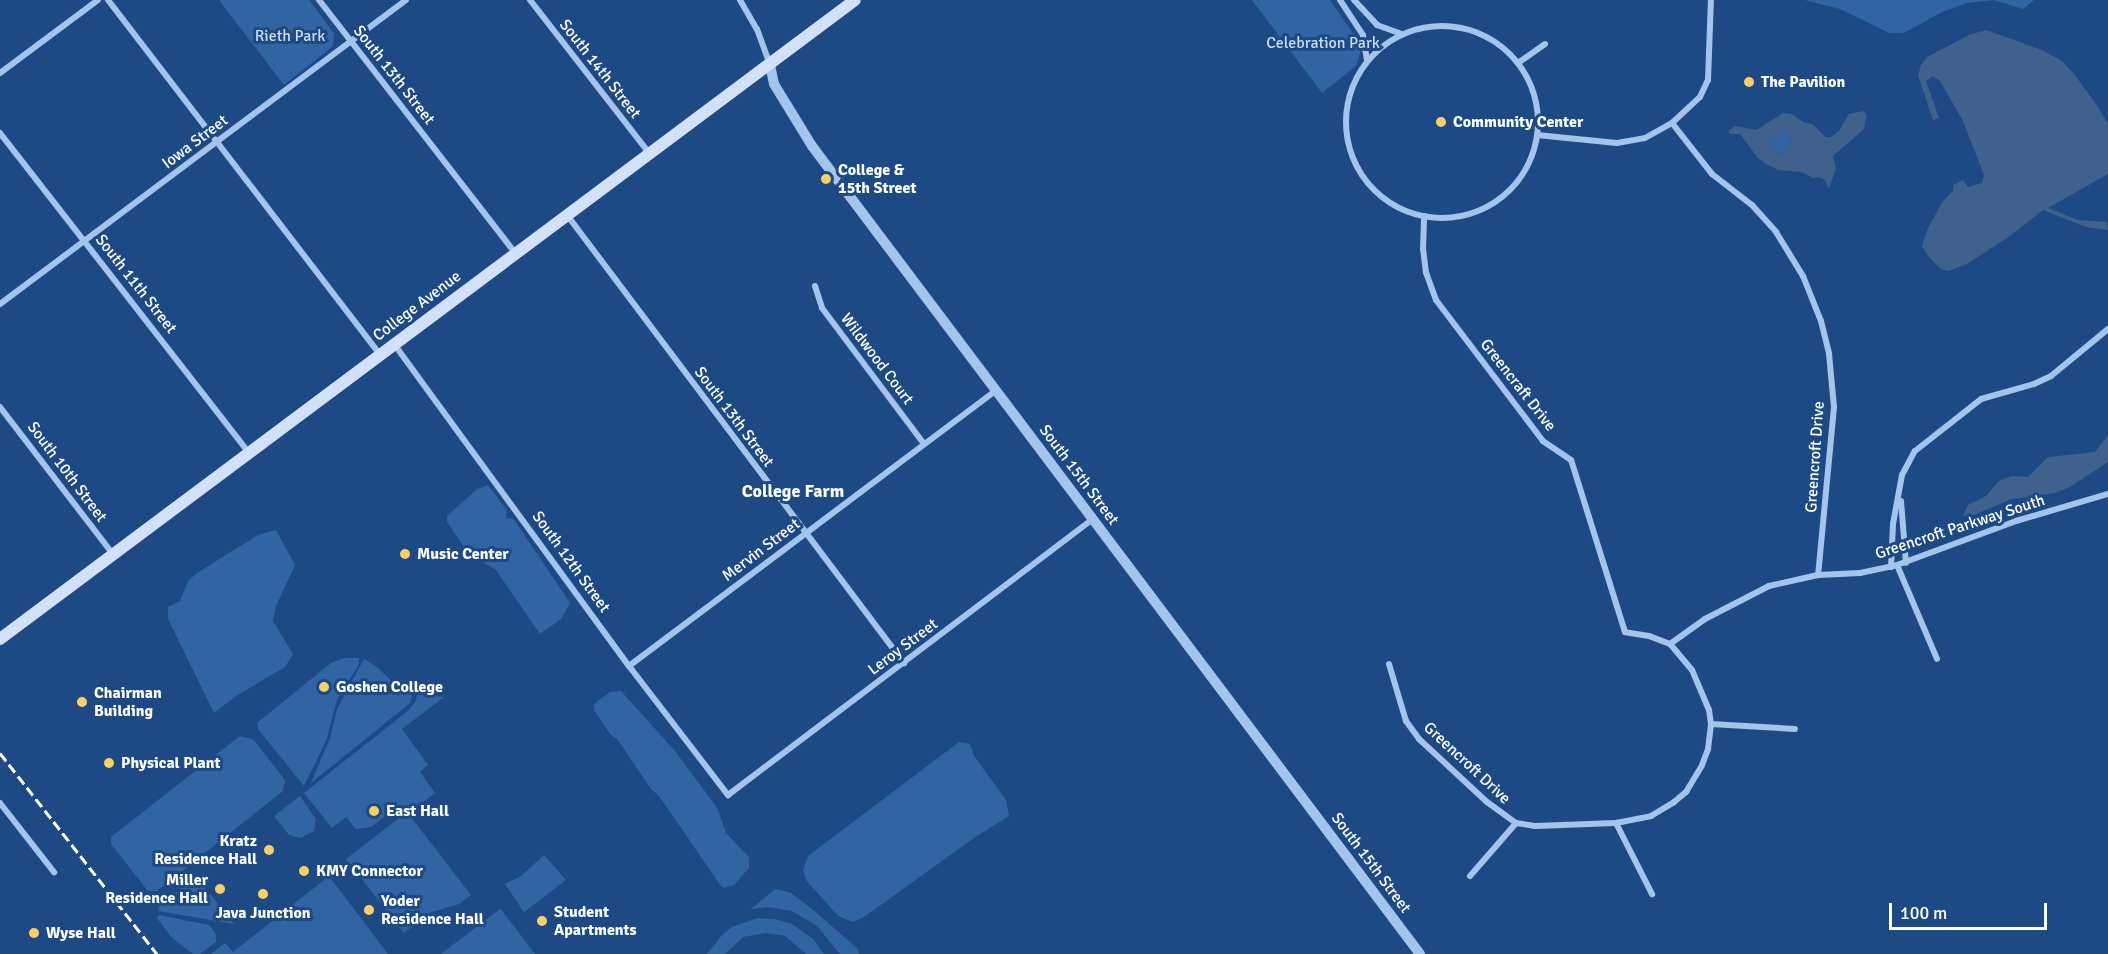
<!DOCTYPE html>
<html>
<head>
<meta charset="utf-8">
<style>
	body { margin:0 }
	#map { position:relative; width:2108px; height:954px; overflow:hidden; background:#1d4a85; font-family:Signika,sans-serif }
	div>[style] { position:absolute }
	.green>* { inset:0; background:#3064a3 }
	.water>* { inset:0; background:#3f618c }
	.minor>* { height:6px; margin:-3px; padding:0 3px; transform-origin:3px; border-radius:3px; background:#a4c4eb }
	.minor>.ring { margin:-3px; padding:0; box-sizing:content-box; background:none; border:6px solid #a4c4eb; border-radius:50% }
	.tertiary>* { height:10px; margin:-5px; padding:0 5px; transform-origin:5px; border-radius:5px; background:#a4c4eb }
	.secondary>* { height:12px; margin:-6px; padding:0 6px; transform-origin:6px; border-radius:6px; background:#d0e1f8 }
	.rail>* { height:3px; margin-top:-1.5px; transform-origin:0; background:repeating-linear-gradient(90deg,#fff 0 10px,transparent 0 14.5px) }
	.dots>* { width:16px; height:16px; translate:-50% -50%; box-sizing:border-box; border:3px solid #1d4a85; border-radius:50% }
	span { translate:-50% -50%; white-space:nowrap; text-align:center; line-height:1.15; -webkit-text-stroke:6px #1d4a85; paint-order:stroke }
	.park-label { font-size:16px; color:#c9def8 }
	.street-label { font-size:16px; color:#fff }
	.poi-label { font-size:16px; color:#fff; font-weight:700 }
	.left { translate:0 -50%; text-align:left }
	.right { translate:-100% -50%; text-align:right }
	.neighbourhood-label { font-size:18px; color:#fff; font-weight:700 }
	.scale { position:absolute; left:1889px; top:903px; width:158px; height:27px; box-sizing:border-box; border:3px solid #fff; border-top:0; padding-left:8px; font-size:18px; line-height:21px; white-space:nowrap; color:#fff; -webkit-text-stroke:4px #1d4a85; paint-order:stroke }
</style>
</head>
<body>
<div id="map">
	<div class="green">
		<div style="clip-path:polygon(219px 0,309px 0,334px 33px,333px 46px,284px 85px)"></div>
		<div style="clip-path:polygon(1252px 0,1330px 0,1357px 39px,1361px 50px,1356px 66px,1322px 93px)"></div>
		<div style="clip-path:polygon(1805px 0,2034px 0,2023px 9px,1994px 0,1967px 3px,1942px 12px,1904px 33px,1889px 33px,1840px 9px)"></div>
		<div style="clip-path:polygon(1786px 133px,1791px 141px,1789px 148px,1783px 154px,1775px 152px,1770px 141px)"></div>
		<div style="clip-path:polygon(488px 485px,507px 510px,506px 518px,513px 519px,517px 524px,570px 603px,561px 619px,540px 634px,496px 570px,468px 553px,447px 522px,447px 516px,476px 490px)"></div>
		<div style="clip-path:polygon(276px 530px,295px 565px,276px 606px,273px 621px,293px 654px,285px 667px,236px 696px,214px 713px,168px 619px,168px 607px,180px 601px,188px 581px,197px 573px,258px 535px)"></div>
		<div style="clip-path:polygon(344px 658px,359px 658px,359px 664px,337px 700px,326px 741px,304px 786px,258px 729px,257px 723px,331px 663px)"></div>
		<div style="clip-path:polygon(364px 659px,377px 667px,403px 692px,412px 695px,410px 703px,311px 783px,330px 738px,337px 709px)"></div>
		<div style="clip-path:polygon(621px 691px,675px 751px,718px 809px,726px 833px,749px 857px,749px 868px,734px 885px,724px 888px,721px 886px,659px 796px,651px 789px,618px 740px,610px 734px,594px 710px,594px 704px,603px 697px,611px 692px)"></div>
		<div style="clip-path:polygon(417px 694px,444px 697px,402px 729px,428px 765px,420px 772px,435px 793px,412px 810px,397px 807px,371px 827px,356px 829px,346px 817px,332px 828px,304px 793px,409px 710px,416px 701px)"></div>
		<div style="clip-path:polygon(240px 736px,253px 739px,282px 776px,285px 781px,283px 791px,157px 891px,148px 891px,111px 844px,111px 837px)"></div>
		<div style="clip-path:polygon(959px 742px,970px 744px,974px 756px,1006px 800px,1009px 816px,974px 838px,864px 917px,853px 922px,838px 916px,806px 880px,803px 870px,808px 856px)"></div>
		<div style="clip-path:polygon(300px 796px,316px 819px,314px 831px,301px 838px,289px 835px,274px 816px)"></div>
		<div style="clip-path:polygon(407px 812px,471px 895px,459px 904px,429px 913px,404px 933px,346px 859px)"></div>
		<div style="clip-path:polygon(544px 855px,566px 880px,524px 912px,505px 884px,521px 876px)"></div>
		<div style="clip-path:polygon(196px 876px,234px 924px,158px 911px,159px 906px)"></div>
		<div style="clip-path:polygon(329px 876px,388px 954px,211px 954px,225px 943px,233px 952px)"></div>
		<div style="clip-path:polygon(775px 889px,791px 893px,812px 909px,858px 949px,859px 954px,840px 954px,817px 926px,792px 911px,768px 907px,751px 909px)"></div>
		<div style="clip-path:polygon(500px 908px,535px 954px,441px 954px,500px 909px)"></div>
		<div style="clip-path:polygon(159px 915px,209px 925px,216px 934px,216px 942px,200px 954px,193px 954px,172px 938px,157px 918px)"></div>
		<div style="clip-path:polygon(758px 918px,775px 919px,792px 924px,813px 939px,824px 954px,806px 954px,785px 936px,765px 933px,743px 937px,725px 954px,707px 954px,722px 935px,732px 927px)"></div>
	</div>
	<div class="water">
		<div style="clip-path:polygon(1986px 30px,2042px 50px,2062px 61px,2075px 75px,2098px 107px,2108px 124px,2108px 174px,2048px 208px,2078px 220px,2107px 222px,2108px 230px,2086px 227px,2043px 210px,2010px 236px,1967px 264px,1949px 271px,1941px 269px,1928px 256px,1922px 246px,1928px 228px,1943px 201px,1953px 191px,1953px 185px,1963px 180px,1968px 187px,1982px 183px,1984px 175px,1963px 121px,1940px 81px,1933px 76px,1926px 81px,1939px 118px,1933px 120px,1918px 75px,1921px 65px,1927px 57px,1969px 35px)"></div>
		<div style="clip-path:polygon(evenodd,1863px 111px,1867px 115px,1864px 129px,1833px 156px,1836px 168px,1829px 189px,1825px 180px,1819px 177px,1813px 178px,1802px 172px,1778px 170px,1766px 164px,1758px 158px,1740px 134px,1730px 134px,1728px 131px,1735px 126px,1756px 130px,1783px 113px,1792px 114px,1803px 122px,1812px 124px,1826px 137px,1831px 137px,1839px 131px,1849px 114px,1863px 111px,1786px 133px,1791px 141px,1789px 148px,1783px 154px,1775px 152px,1770px 141px,1786px 133px)"></div>
		<div style="clip-path:polygon(2108px 435px,2108px 462px,2070px 487px,2055px 493px,2012px 499px,1969px 517px,1963px 516px,1968px 505px,1986px 496px,1999px 481px,2012px 476px,2028px 477px,2048px 457px,2095px 452px)"></div>
	</div>
	<div class="minor">
		<div style="left:108px;top:0;width:446px;rotate:52.5deg"></div>
		<div style="left:319px;top:0;width:320px;rotate:52.2deg"></div>
		<div style="left:530px;top:0;width:194px;rotate:52.1deg"></div>
		<div style="left:740px;top:0;width:34px;rotate:60deg"></div>
		<div style="left:757px;top:29px;width:37px;rotate:70deg"></div>
		<div style="left:1340px;top:0;width:42px;rotate:56.7deg"></div>
		<div style="left:1363px;top:35px;width:26px;rotate:81deg"></div>
		<div style="left:1354px;top:0;width:34px;rotate:47deg"></div>
		<div style="left:1377px;top:25px;width:27px;rotate:20deg"></div>
		<div class="ring" style="left:1346px;top:26px;width:186px;height:186px"></div>
		<div style="left:1518px;top:63px;width:33px;rotate:-35deg"></div>
		<div style="left:0;top:73px;width:122px;rotate:-36.7deg"></div>
		<div style="left:1672px;top:123px;width:65px;rotate:51.9deg"></div>
		<div style="left:1712px;top:174px;width:51px;rotate:37.8deg"></div>
		<div style="left:1752px;top:205px;width:36px;rotate:48deg"></div>
		<div style="left:1776px;top:232px;width:52px;rotate:58.5deg"></div>
		<div style="left:1803px;top:276px;width:48px;rotate:68.2deg"></div>
		<div style="left:1821px;top:321px;width:34px;rotate:76deg"></div>
		<div style="left:1829px;top:354px;width:53px;rotate:84.6deg"></div>
		<div style="left:1834px;top:407px;width:169px;rotate:95.4deg"></div>
		<div style="left:0;top:133px;width:405px;rotate:52.1deg"></div>
		<div style="left:1537px;top:135px;width:80px;rotate:5.7deg"></div>
		<div style="left:1617px;top:143px;width:28px;rotate:-10deg"></div>
		<div style="left:1645px;top:138px;width:31px;rotate:-29deg"></div>
		<div style="left:1672px;top:123px;width:38px;rotate:-43deg"></div>
		<div style="left:1700px;top:97px;width:19px;rotate:-65deg"></div>
		<div style="left:1708px;top:80px;width:80px;rotate:-87.9deg"></div>
		<div style="left:567px;top:215px;width:561px;rotate:53.05deg"></div>
		<div style="left:815px;top:286px;width:23px;rotate:72deg"></div>
		<div style="left:822px;top:308px;width:170px;rotate:53.1deg"></div>
		<div style="left:0;top:304px;width:507px;rotate:-36.82deg"></div>
		<div style="left:394px;top:344px;width:399px;rotate:53.9deg"></div>
		<div style="left:629px;top:666px;width:163px;rotate:52.5deg"></div>
		<div style="left:728px;top:795px;width:458px;rotate:-37.1deg"></div>
		<div style="left:0;top:407px;width:185px;rotate:52.5deg"></div>
		<div style="left:1901px;top:501px;width:62px;rotate:85.4deg"></div>
		<div style="left:1897px;top:565px;width:102px;rotate:66.9deg"></div>
		<div style="left:1891px;top:567px;width:43px;rotate:-87.3deg"></div>
		<div style="left:1893px;top:524px;width:50px;rotate:-79.6deg"></div>
		<div style="left:1902px;top:475px;width:27px;rotate:-62deg"></div>
		<div style="left:1915px;top:451px;width:84px;rotate:-38.2deg"></div>
		<div style="left:1981px;top:399px;width:55px;rotate:-15.8deg"></div>
		<div style="left:2034px;top:384px;width:19px;rotate:-25deg"></div>
		<div style="left:2051px;top:376px;width:74px;rotate:-39.5deg"></div>
		<div style="left:1670px;top:644px;width:43px;rotate:-35.5deg"></div>
		<div style="left:1705px;top:619px;width:72px;rotate:-27.3deg"></div>
		<div style="left:1769px;top:586px;width:50px;rotate:-12.7deg"></div>
		<div style="left:1818px;top:575px;width:42px;rotate:-2.7deg"></div>
		<div style="left:1860px;top:573px;width:38px;rotate:-12deg"></div>
		<div style="left:1897px;top:565px;width:127px;rotate:-20.3deg"></div>
		<div style="left:2016px;top:521px;width:96px;rotate:-16.4deg"></div>
		<div style="left:1389px;top:664px;width:59px;rotate:73.4deg"></div>
		<div style="left:1406px;top:721px;width:22px;rotate:54deg"></div>
		<div style="left:1419px;top:739px;width:93px;rotate:42.8deg"></div>
		<div style="left:1487px;top:802px;width:36px;rotate:36deg"></div>
		<div style="left:1516px;top:823px;width:19px;rotate:9deg"></div>
		<div style="left:1535px;top:826px;width:81px;rotate:-2.1deg"></div>
		<div style="left:1616px;top:823px;width:36px;rotate:-11deg"></div>
		<div style="left:1651px;top:816px;width:27px;rotate:-31deg"></div>
		<div style="left:1674px;top:802px;width:16px;rotate:-40deg"></div>
		<div style="left:1686px;top:792px;width:31px;rotate:-59deg"></div>
		<div style="left:1702px;top:765px;width:17px;rotate:-69deg"></div>
		<div style="left:1708px;top:749px;width:25px;rotate:-83deg"></div>
		<div style="left:1711px;top:724px;width:14px;rotate:-98deg"></div>
		<div style="left:1709px;top:710px;width:43px;rotate:-113deg"></div>
		<div style="left:1692px;top:670px;width:34px;rotate:-130deg"></div>
		<div style="left:1670px;top:644px;width:22px;rotate:-159deg"></div>
		<div style="left:1649px;top:636px;width:24px;rotate:-171deg"></div>
		<div style="left:1625px;top:632px;width:180px;rotate:-107.4deg"></div>
		<div style="left:1571px;top:460px;width:34px;rotate:-146deg"></div>
		<div style="left:1543px;top:441px;width:177px;rotate:-127.2deg"></div>
		<div style="left:1436px;top:300px;width:29px;rotate:-110deg"></div>
		<div style="left:1426px;top:273px;width:24px;rotate:-97deg"></div>
		<div style="left:1423px;top:249px;width:33px;rotate:-88deg"></div>
		<div style="left:629px;top:666px;width:459px;rotate:-36.9deg"></div>
		<div style="left:1711px;top:724px;width:84px;rotate:3.4deg"></div>
		<div style="left:0;top:803px;width:88px;rotate:52deg"></div>
		<div style="left:1616px;top:823px;width:80px;rotate:63.1deg"></div>
		<div style="left:1470px;top:876px;width:70px;rotate:-49deg"></div>
	</div>
	<div class="tertiary">
		<div style="left:770px;top:65px;width:19px;rotate:78deg"></div>
		<div style="left:774px;top:84px;width:73px;rotate:58.5deg"></div>
		<div style="left:812px;top:146px;width:1011px;rotate:53.04deg"></div>
	</div>
	<div class="secondary">
		<div style="left:0;top:639px;width:1067px;rotate:-36.77deg"></div>
	</div>
	<div class="rail">
		<div style="left:0;top:753px;width:255px;rotate:52deg"></div>
	</div>
	<div class="dots">
		<div style="left:1749px;top:82px;background:#facf63"></div>
		<div style="left:1441px;top:122px;background:#facf63"></div>
		<div style="left:826px;top:179px;background:#facf63"></div>
		<div style="left:405px;top:554px;background:#facf63"></div>
		<div style="left:324px;top:687px;background:#facf63"></div>
		<div style="left:82px;top:702px;background:#facf63"></div>
		<div style="left:109px;top:763px;background:#facf63"></div>
		<div style="left:374px;top:811px;background:#facf63"></div>
		<div style="left:269px;top:850px;background:#facf63"></div>
		<div style="left:304px;top:871px;background:#facf63"></div>
		<div style="left:220px;top:889px;background:#facf63"></div>
		<div style="left:263px;top:894px;background:#facf63"></div>
		<div style="left:369px;top:910px;background:#facf63"></div>
		<div style="left:542px;top:921px;background:#facf63"></div>
		<div style="left:34px;top:933px;background:#facf63"></div>
	</div>
	<div class="park-label">
		<span style="left:290px;top:36px">Rieth Park</span>
		<span style="left:1323px;top:43px">Celebration Park</span>
	</div>
	<div class="street-label">
		<span style="left:600px;top:69px;rotate:52deg">South 14th Street</span>
		<span style="left:394px;top:75px;rotate:52deg">South 13th Street</span>
		<span style="left:195px;top:142px;rotate:-37deg">Iowa Street</span>
		<span style="left:136px;top:284px;rotate:52deg">South 11th Street</span>
		<span style="left:417px;top:306px;rotate:-37deg">College Avenue</span>
		<span style="left:877px;top:359px;rotate:53deg">Wildwood Court</span>
		<span style="left:1518px;top:385px;rotate:52deg">Greencraft Drive</span>
		<span style="left:734px;top:417px;rotate:53deg">South 13th Street</span>
		<span style="left:1815px;top:457px;rotate:-86deg">Greencroft Drive</span>
		<span style="left:67px;top:472px;rotate:53deg">South 10th Street</span>
		<span style="left:1079px;top:475px;rotate:53deg">South 15th Street</span>
		<span style="left:1960px;top:527px;rotate:-18deg">Greencroft Parkway South</span>
		<span style="left:761px;top:550px;rotate:-37deg">Mervin Street</span>
		<span style="left:571px;top:562px;rotate:54deg">South 12th Street</span>
		<span style="left:903px;top:647px;rotate:-37deg">Leroy Street</span>
		<span style="left:1467px;top:763px;rotate:43deg">Greencroft Drive</span>
		<span style="left:1371px;top:863px;rotate:53deg">South 15th Street</span>
	</div>
	<div class="poi-label">
		<span class="left" style="left:1761px;top:82px">The Pavilion</span>
		<span class="left" style="left:1453px;top:122px">Community Center</span>
		<span class="left" style="left:838px;top:179px">College &amp;<br>15th Street</span>
		<span class="left" style="left:417px;top:554px">Music Center</span>
		<span class="left" style="left:336px;top:687px">Goshen College</span>
		<span class="left" style="left:94px;top:702px">Chairman<br>Building</span>
		<span class="left" style="left:121px;top:763px">Physical Plant</span>
		<span class="left" style="left:386px;top:811px">East Hall</span>
		<span class="right" style="left:257px;top:850px">Kratz<br>Residence Hall</span>
		<span class="left" style="left:316px;top:871px">KMY Connector</span>
		<span class="right" style="left:208px;top:889px">Miller<br>Residence Hall</span>
		<span class="left" style="left:381px;top:910px">Yoder<br>Residence Hall</span>
		<span class="left" style="left:554px;top:921px">Student<br>Apartments</span>
		<span style="left:263px;top:913px">Java Junction</span>
		<span class="left" style="left:46px;top:933px">Wyse Hall</span>
	</div>
	<div class="neighbourhood-label">
		<span style="left:793px;top:491px">College Farm</span>
	</div>
	<div class="scale">100 m</div>
</div>
</body>
</html>
